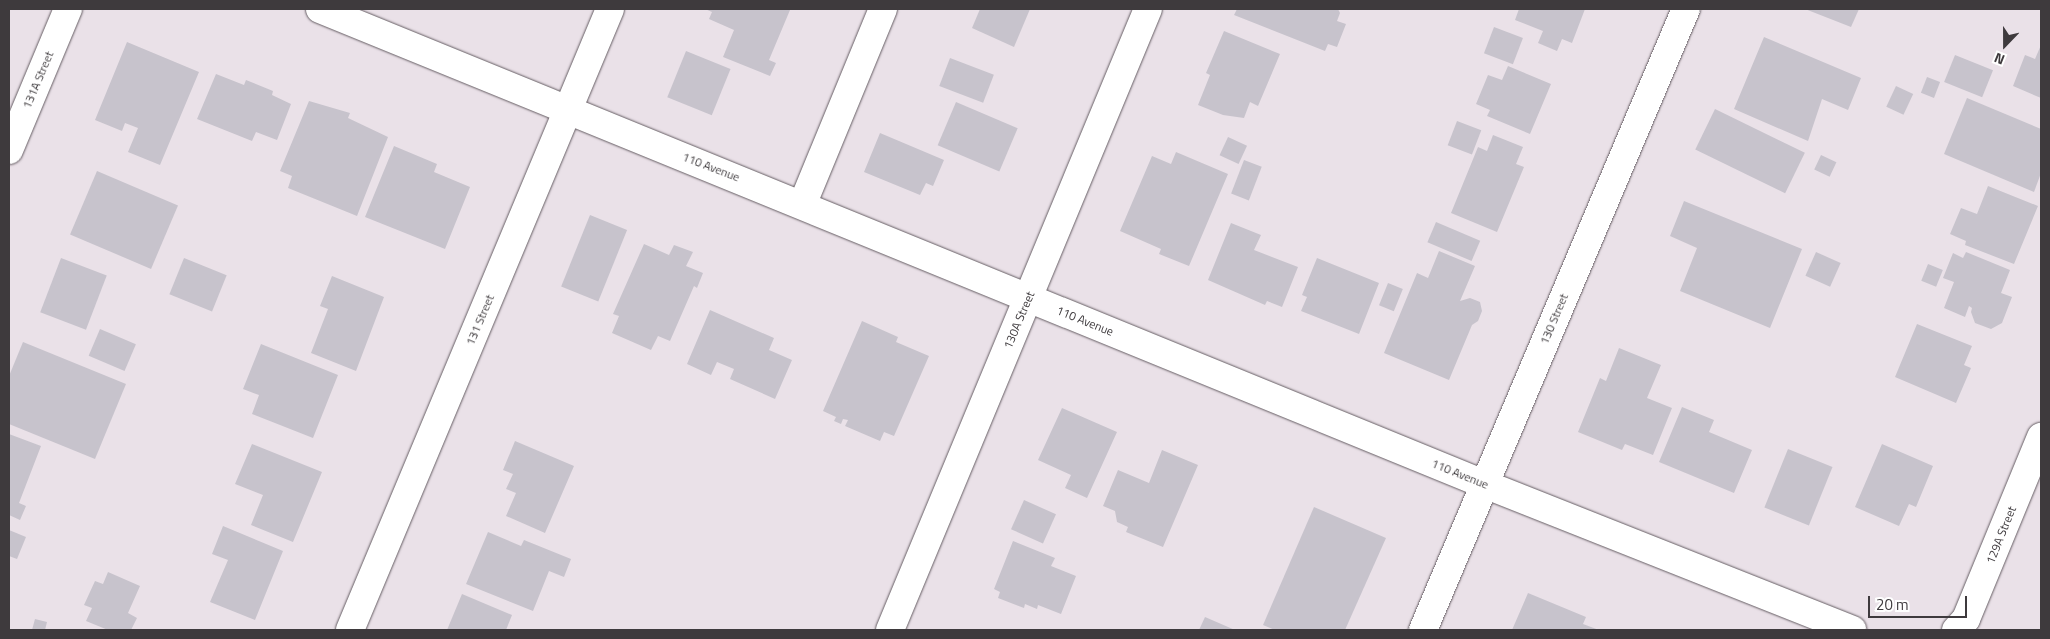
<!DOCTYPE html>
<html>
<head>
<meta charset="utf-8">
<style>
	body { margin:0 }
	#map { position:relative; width:2050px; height:639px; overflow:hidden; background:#eae1e8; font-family:"Titillium Web",sans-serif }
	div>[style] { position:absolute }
	.building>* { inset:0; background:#c7c3cc; transform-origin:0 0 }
	.roads { filter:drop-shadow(0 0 1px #655d63) drop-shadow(0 0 1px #655d63) }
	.minor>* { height:28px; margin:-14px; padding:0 14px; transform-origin:14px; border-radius:14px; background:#fff }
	span { translate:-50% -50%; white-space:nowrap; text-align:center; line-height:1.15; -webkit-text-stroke:4px #fff; paint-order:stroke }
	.street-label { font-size:12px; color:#3e3a3d }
	.frame { position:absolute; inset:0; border:10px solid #3e3a3d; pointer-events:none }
	.north { position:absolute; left:1980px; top:20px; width:50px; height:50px; -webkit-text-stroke:4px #fff; paint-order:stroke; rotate:202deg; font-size:14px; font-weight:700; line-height:20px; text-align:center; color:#3e3a3d }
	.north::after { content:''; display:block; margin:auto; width:18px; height:22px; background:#3e3a3d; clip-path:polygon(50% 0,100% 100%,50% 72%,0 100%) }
	.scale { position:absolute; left:1868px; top:596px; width:99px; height:22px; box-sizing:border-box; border:2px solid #3e3a3d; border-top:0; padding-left:6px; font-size:15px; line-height:18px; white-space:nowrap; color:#3e3a3d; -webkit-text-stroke:4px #fff; paint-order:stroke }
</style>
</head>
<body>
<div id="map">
	<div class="building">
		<div style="clip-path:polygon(705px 9px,790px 10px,769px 60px,776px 63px,770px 76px,723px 57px,734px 30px,709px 19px,712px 12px)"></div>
		<div style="clip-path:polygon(980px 9px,1030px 9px,1014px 47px,972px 28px)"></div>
		<div style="clip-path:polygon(1237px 9px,1338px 9px,1340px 13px,1337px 21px,1346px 24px,1337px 47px,1328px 44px,1325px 51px,1234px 15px)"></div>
		<div style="clip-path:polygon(1519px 9px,1585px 9px,1572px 43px,1562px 39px,1557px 51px,1538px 43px,1543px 31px,1515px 20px)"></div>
		<div style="clip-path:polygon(1805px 9px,1859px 9px,1851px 27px)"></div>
		<div style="left:1494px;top:27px;width:31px;height:28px;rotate:21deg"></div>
		<div style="clip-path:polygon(1224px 31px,1280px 54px,1258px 106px,1250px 102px,1244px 118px,1223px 115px,1198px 105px,1210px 75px,1206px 73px)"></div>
		<div style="clip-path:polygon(1764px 37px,1861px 78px,1848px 110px,1822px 99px,1808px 141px,1734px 109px)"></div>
		<div style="clip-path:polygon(127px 42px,199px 72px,160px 165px,128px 152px,138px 128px,125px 123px,122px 131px,95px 120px)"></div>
		<div style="clip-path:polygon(2041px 45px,2041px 98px,2013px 86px,2025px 55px,2035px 59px)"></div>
		<div style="left:686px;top:51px;width:48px;height:50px;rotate:22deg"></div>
		<div style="left:1955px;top:55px;width:41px;height:29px;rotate:22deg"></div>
		<div style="left:950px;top:58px;width:47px;height:30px;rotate:21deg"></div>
		<div style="clip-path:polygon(1508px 66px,1551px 84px,1530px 134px,1487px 116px,1490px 110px,1476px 104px,1488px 75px,1502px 80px)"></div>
		<div style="clip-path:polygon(216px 74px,244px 85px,246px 80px,273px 91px,272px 95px,291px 104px,277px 140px,256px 132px,252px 141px,197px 119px)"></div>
		<div style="left:1927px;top:77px;width:14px;height:17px;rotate:21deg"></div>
		<div style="left:1896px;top:86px;width:19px;height:23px;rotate:25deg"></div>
		<div style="clip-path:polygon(1967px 98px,2041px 129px,2041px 173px,2034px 192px,1944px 154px)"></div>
		<div style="clip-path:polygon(309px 101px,350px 113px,348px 118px,388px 137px,357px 216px,288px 188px,292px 176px,280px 171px)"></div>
		<div style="left:956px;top:102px;width:67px;height:47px;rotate:23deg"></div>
		<div style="left:1715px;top:109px;width:100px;height:45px;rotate:26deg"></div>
		<div style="left:1457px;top:121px;width:26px;height:26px;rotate:21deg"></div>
		<div style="clip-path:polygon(880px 133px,944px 160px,933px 186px,926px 183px,920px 195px,864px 172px)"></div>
		<div style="clip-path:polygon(1493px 135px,1523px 147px,1516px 164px,1524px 167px,1497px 232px,1451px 213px,1478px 147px,1487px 151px)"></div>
		<div style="left:1228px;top:137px;width:21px;height:20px;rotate:25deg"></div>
		<div style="clip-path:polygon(394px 146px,437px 164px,434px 172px,470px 187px,445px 249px,365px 217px)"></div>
		<div style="clip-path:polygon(1176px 152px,1228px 174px,1189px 266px,1159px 254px,1161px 249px,1120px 231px,1152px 156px,1171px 164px)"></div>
		<div style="left:1821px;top:155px;width:17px;height:16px;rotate:25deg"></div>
		<div style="left:1244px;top:160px;width:19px;height:36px;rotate:21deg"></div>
		<div style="left:97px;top:171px;width:88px;height:69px;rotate:23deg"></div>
		<div style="clip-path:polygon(1988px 186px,2038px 206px,2014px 264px,1965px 245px,1966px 241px,1950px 234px,1961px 208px,1977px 214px)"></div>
		<div style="clip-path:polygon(1684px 201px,1802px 249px,1770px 328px,1680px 291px,1697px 248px,1670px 236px)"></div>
		<div style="left:590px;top:215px;width:40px;height:77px;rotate:22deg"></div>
		<div style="left:1436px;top:222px;width:48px;height:22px;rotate:23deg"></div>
		<div style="clip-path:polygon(1231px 223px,1261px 235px,1254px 250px,1298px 267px,1282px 307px,1267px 301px,1265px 305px,1208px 280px)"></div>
		<div style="clip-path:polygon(644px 244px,669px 255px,674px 245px,693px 252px,686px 266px,703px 273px,697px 288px,694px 286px,670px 341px,658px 336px,651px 350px,612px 333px,619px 316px,613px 314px)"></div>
		<div style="clip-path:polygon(1439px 251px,1475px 266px,1460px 301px,1470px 298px,1480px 302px,1482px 311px,1478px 321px,1472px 325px,1449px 380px,1384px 353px,1417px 273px,1428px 278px)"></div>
		<div style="left:1816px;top:252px;width:27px;height:26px;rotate:24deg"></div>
		<div style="clip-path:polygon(1966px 252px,2010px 270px,2001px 293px,2012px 297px,2002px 323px,1991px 329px,1975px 323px,1971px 312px,1972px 308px,1969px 306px,1965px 317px,1944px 308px,1954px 282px,1943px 278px,1953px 253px,1963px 258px)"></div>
		<div style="left:61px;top:258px;width:49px;height:58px;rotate:21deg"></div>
		<div style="left:184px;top:258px;width:46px;height:39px;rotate:22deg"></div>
		<div style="clip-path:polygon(1317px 258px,1379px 283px,1359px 334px,1301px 311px,1307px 297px,1302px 295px)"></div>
		<div style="left:1928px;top:264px;width:16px;height:18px;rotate:22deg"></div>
		<div style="clip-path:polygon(332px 276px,384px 297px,356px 371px,311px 353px,328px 309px,320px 306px)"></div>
		<div style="left:1388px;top:283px;width:16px;height:24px;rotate:22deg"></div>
		<div style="clip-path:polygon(710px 310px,774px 338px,769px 350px,792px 360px,775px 399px,730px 379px,734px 369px,717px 362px,711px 375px,687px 364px)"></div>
		<div style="clip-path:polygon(862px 321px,898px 337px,896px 342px,929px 356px,894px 436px,884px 432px,880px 441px,845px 426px,848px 420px,843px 419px,841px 424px,834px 421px,836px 417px,823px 411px)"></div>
		<div style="clip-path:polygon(1917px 324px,1972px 346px,1964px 365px,1971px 368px,1956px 403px,1895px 377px)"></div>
		<div style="left:100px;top:329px;width:39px;height:29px;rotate:23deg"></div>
		<div style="clip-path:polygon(23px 342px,126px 384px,95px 459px,9px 424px,9px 376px)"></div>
		<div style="clip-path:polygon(261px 344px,338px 375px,313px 438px,252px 414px,259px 395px,243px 389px)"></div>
		<div style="clip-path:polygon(1619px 348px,1661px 365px,1647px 398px,1672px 408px,1653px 455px,1625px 444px,1622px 450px,1578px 432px,1600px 378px,1606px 381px)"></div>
		<div style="clip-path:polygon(1682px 407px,1714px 420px,1709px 432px,1752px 450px,1734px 493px,1659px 462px)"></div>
		<div style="clip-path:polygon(1062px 408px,1117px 432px,1087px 498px,1065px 488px,1071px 475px,1038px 460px)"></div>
		<div style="clip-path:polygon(9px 434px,41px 446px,19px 503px,26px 506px,20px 520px,9px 515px)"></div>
		<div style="clip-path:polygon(515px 441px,574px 466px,545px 533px,506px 516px,516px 493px,506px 489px,513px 474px,503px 470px)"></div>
		<div style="clip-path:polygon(252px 444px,322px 472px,293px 542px,251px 525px,263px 495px,235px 484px)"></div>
		<div style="clip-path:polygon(1882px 444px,1933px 466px,1916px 507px,1909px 504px,1899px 526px,1855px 507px)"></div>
		<div style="left:1788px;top:449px;width:48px;height:63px;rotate:22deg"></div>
		<div style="clip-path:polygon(1162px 450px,1198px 465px,1163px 547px,1126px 532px,1128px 527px,1117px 522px,1115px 511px,1103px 506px,1118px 470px,1149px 483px)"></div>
		<div style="left:1024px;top:500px;width:35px;height:32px;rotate:24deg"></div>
		<div style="clip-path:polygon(1314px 507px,1386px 538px,1345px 630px,1275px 630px,1263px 625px)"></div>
		<div style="clip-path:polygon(223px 526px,283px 551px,255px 620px,210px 602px,228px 560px,212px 554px)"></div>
		<div style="clip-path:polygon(9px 530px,26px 537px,17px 559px,9px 556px)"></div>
		<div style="clip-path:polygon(488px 532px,521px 546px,524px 540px,571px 559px,564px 577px,549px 571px,533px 611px,466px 584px)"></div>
		<div style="clip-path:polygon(1013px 541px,1055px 558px,1051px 566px,1076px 576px,1061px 614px,1038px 605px,1037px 609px,1025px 604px,1024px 608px,998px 598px,1000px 592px,994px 589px)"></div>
		<div style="clip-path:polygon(108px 572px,140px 586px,128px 613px,137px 618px,131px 630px,108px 630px,86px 621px,92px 608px,84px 605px,95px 581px,103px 584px)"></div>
		<div style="clip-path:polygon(1528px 593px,1586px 617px,1583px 624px,1599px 630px,1512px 630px)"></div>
		<div style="clip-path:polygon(462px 594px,512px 615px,506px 630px,447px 630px)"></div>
		<div style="clip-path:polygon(1205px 617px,1235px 630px,1199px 630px)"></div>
		<div style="clip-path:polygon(35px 619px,47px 622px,45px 630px,32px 630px)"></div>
	</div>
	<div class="roads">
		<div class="minor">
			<div style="left:320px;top:9px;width:1257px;rotate:22.2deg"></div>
			<div style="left:1484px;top:484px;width:396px;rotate:21.6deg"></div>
			<div style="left:9px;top:150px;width:153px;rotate:-67.3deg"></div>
			<div style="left:803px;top:203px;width:210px;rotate:-67.6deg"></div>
			<div style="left:350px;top:630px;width:673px;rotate:-67.28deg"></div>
			<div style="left:890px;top:630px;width:672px;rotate:-67.44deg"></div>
			<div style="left:1423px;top:630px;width:674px;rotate:-67.05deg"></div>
			<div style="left:1956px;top:630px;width:15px;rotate:-48deg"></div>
			<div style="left:1966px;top:619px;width:197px;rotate:-67.6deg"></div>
		</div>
	</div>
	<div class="street-label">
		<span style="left:38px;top:80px;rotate:-67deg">131A Street</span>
		<span style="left:711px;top:167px;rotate:21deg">110 Avenue</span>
		<span style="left:1554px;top:319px;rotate:-67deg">130 Street</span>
		<span style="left:480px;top:320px;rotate:-67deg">131 Street</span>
		<span style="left:1019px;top:320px;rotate:-67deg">130A Street</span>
		<span style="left:1085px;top:321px;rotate:22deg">110 Avenue</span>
		<span style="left:1460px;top:474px;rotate:22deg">110 Avenue</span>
		<span style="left:2001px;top:535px;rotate:-68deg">129A Street</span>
	</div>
	<div class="frame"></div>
	<div class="north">N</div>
	<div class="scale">20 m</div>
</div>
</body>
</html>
